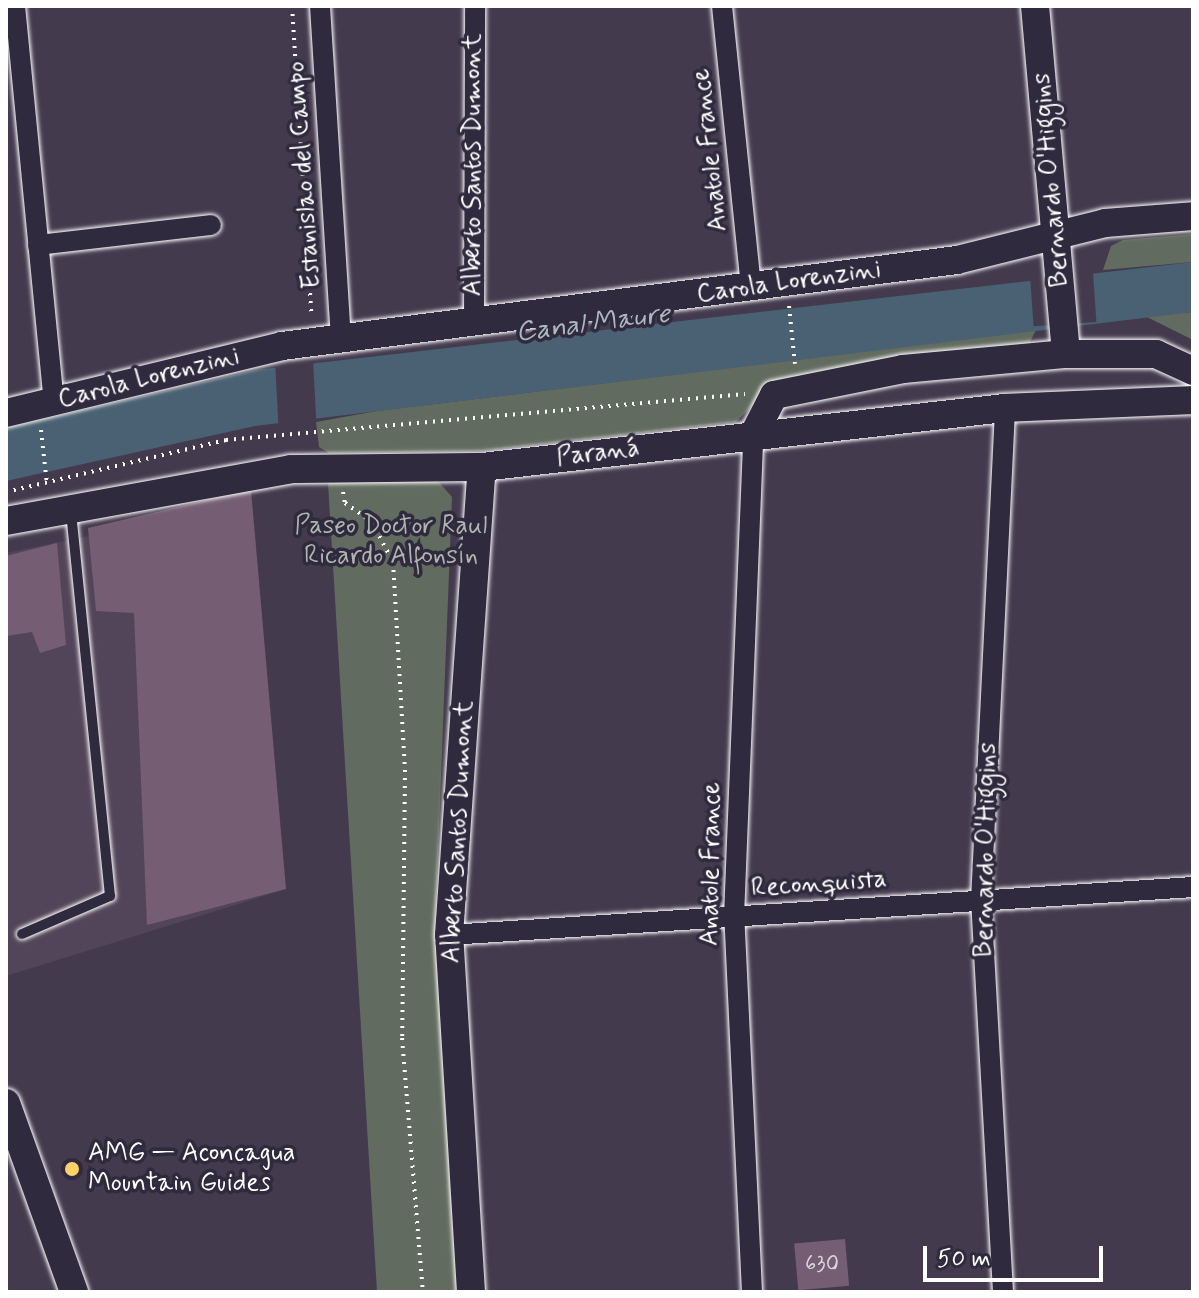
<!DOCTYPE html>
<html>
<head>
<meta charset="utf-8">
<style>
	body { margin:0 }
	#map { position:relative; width:1199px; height:1298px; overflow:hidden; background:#443a4e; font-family:Mynerve,sans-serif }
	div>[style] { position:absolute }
	.built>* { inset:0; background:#534559 }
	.green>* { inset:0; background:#626b5f }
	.water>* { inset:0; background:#496172 }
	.pier>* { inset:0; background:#443a4e; transform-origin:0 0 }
	.building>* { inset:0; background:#755e74; transform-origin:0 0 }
	.path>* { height:4px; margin-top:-2px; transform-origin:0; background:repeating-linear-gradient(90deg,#fff 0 2px,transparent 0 8px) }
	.roads { filter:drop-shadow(0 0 2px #fff) drop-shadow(0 0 2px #fff) }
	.lane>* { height:10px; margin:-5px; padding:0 5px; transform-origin:5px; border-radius:5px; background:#2f2a3d }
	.street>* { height:20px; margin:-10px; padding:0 10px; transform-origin:10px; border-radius:10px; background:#2f2a3d }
	.secondary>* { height:28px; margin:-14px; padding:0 14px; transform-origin:14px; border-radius:14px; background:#2f2a3d }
	.dots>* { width:22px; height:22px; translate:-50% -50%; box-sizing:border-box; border:4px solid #2f2a3d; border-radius:50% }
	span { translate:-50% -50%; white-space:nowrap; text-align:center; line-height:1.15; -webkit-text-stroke:7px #2f2a3d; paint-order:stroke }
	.number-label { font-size:22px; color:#dcd7dc }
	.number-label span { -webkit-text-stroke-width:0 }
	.street-label { font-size:26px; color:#fff }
	.park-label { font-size:26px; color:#b0b5af }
	.poi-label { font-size:26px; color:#fff }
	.left { translate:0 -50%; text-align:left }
	.water-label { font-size:28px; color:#adb8c0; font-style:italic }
	.frame { position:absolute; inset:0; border:8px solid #fff; pointer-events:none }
	.scale { position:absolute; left:923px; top:1246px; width:180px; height:36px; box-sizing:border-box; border:4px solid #fff; border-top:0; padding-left:10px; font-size:24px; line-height:28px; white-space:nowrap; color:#fff; -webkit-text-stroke:6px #2f2a3d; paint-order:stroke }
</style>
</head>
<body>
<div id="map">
	<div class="built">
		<div style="clip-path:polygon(250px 503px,283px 890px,6px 976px,6px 553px)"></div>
	</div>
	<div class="green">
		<div style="clip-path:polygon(1193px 234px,1193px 262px,1103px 270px,1111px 246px,1123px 240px)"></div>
		<div style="clip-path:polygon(1193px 312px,1193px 340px,1145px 316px)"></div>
		<div style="clip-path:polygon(1036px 330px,1028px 346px,754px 404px,736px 422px,482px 451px,329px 453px,319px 447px,316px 422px,377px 411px)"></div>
		<div style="clip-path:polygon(437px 480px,452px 497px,435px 928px,457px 1292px,377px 1292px,328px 483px)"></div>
	</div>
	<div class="water">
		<div style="clip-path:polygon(1193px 262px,1193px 312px,255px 426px,6px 481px,6px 428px,256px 370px)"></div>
	</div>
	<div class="pier">
		<div style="left:1093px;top:273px;width:49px;height:63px;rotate:86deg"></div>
		<div style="left:313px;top:359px;width:63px;height:38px;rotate:87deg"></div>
	</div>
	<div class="building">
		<div style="clip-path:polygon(251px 490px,286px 889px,147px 925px,134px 613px,96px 611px,88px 528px)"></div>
		<div style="clip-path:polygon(57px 543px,66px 645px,40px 653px,32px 632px,6px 636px,6px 556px)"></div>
		<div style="left:845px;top:1239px;width:47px;height:51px;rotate:85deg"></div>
	</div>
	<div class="path">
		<div style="left:292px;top:6px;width:306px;rotate:86.4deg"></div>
		<div style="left:789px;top:306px;width:58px;rotate:84.1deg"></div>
		<div style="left:41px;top:430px;width:54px;rotate:83.7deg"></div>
		<div style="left:6px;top:492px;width:226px;rotate:-13.3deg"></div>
		<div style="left:226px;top:440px;width:521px;rotate:-5.07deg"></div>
		<div style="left:343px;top:492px;width:11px;rotate:80deg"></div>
		<div style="left:345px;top:503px;width:33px;rotate:35deg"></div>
		<div style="left:372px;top:522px;width:45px;rotate:62.3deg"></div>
		<div style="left:393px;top:562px;width:208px;rotate:86.7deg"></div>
		<div style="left:405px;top:770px;width:268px;rotate:90.6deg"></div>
		<div style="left:402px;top:1038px;width:255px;rotate:85.3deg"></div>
	</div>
	<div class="roads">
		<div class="lane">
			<div style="left:22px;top:934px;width:96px;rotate:-23.4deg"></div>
			<div style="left:110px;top:896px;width:386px;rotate:-95.8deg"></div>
		</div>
		<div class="street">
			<div style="left:15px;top:6px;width:397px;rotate:84.4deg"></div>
			<div style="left:320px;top:6px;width:335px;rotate:86.4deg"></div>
			<div style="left:722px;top:6px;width:283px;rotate:84.1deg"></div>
			<div style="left:38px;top:245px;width:174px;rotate:-6.6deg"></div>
			<div style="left:474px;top:324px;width:318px;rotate:-89.8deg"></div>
			<div style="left:449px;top:935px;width:746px;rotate:-3.69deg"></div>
			<div style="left:752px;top:1292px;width:375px;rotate:-92.7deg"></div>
			<div style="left:734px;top:917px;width:481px;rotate:-87.7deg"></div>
			<div style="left:1003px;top:1292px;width:392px;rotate:-93.2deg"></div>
			<div style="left:981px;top:901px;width:494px;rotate:-87.2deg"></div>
		</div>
		<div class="secondary">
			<div style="left:1035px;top:6px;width:349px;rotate:84.9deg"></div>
			<div style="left:6px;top:413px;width:284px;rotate:-13.6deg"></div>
			<div style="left:282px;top:346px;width:680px;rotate:-7.26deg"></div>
			<div style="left:957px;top:260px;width:153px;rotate:-14deg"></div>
			<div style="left:1105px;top:223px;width:88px;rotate:-4.5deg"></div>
			<div style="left:753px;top:436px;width:46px;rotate:-62.9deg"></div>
			<div style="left:774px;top:395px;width:132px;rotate:-11.4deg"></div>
			<div style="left:903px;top:369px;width:164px;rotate:-5.3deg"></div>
			<div style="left:1066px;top:354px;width:90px"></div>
			<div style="left:1156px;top:354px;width:41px;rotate:24.7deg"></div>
			<div style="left:6px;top:521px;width:290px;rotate:-10.3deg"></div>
			<div style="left:291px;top:469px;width:191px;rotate:-0.6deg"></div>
			<div style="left:482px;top:467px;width:526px;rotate:-6.44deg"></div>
			<div style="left:1005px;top:408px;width:188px;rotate:-2.4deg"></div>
			<div style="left:6px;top:1103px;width:201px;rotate:70.2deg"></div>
			<div style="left:471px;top:1292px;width:358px;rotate:-93.5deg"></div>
			<div style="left:449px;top:935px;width:469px;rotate:-86deg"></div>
		</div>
	</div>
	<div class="dots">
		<div style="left:72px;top:1169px;background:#ffd166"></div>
	</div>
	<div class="number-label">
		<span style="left:822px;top:1265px">630</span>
	</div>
	<div class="street-label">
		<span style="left:711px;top:150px;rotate:-96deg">Anatole France</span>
		<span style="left:474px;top:165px;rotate:-90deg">Alberto Santos Dumont</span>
		<span style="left:305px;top:175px;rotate:-94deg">Estanislao del Campo</span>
		<span style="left:1052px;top:180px;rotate:-95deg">Bernardo O'Higgins</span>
		<span style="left:789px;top:283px;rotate:-8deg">Carola Lorenzini</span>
		<span style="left:149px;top:379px;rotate:-14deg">Carola Lorenzini</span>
		<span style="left:598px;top:454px;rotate:-7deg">Paraná</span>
		<span style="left:459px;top:832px;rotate:-87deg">Alberto Santos Dumont</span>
		<span style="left:987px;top:850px;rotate:-89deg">Bernardo O'Higgins</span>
		<span style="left:712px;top:864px;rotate:-89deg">Anatole France</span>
		<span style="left:819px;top:885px;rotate:-4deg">Reconquista</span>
	</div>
	<div class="park-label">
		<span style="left:391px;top:542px">Paseo Doctor Raul<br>Ricardo Alfonsín</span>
	</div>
	<div class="poi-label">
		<span class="left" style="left:88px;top:1169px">AMG — Aconcagua<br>Mountain Guides</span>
	</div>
	<div class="water-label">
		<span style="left:593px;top:324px;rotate:-7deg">Canal Maure</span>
	</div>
	<div class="frame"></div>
	<div class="scale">50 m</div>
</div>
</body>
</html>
